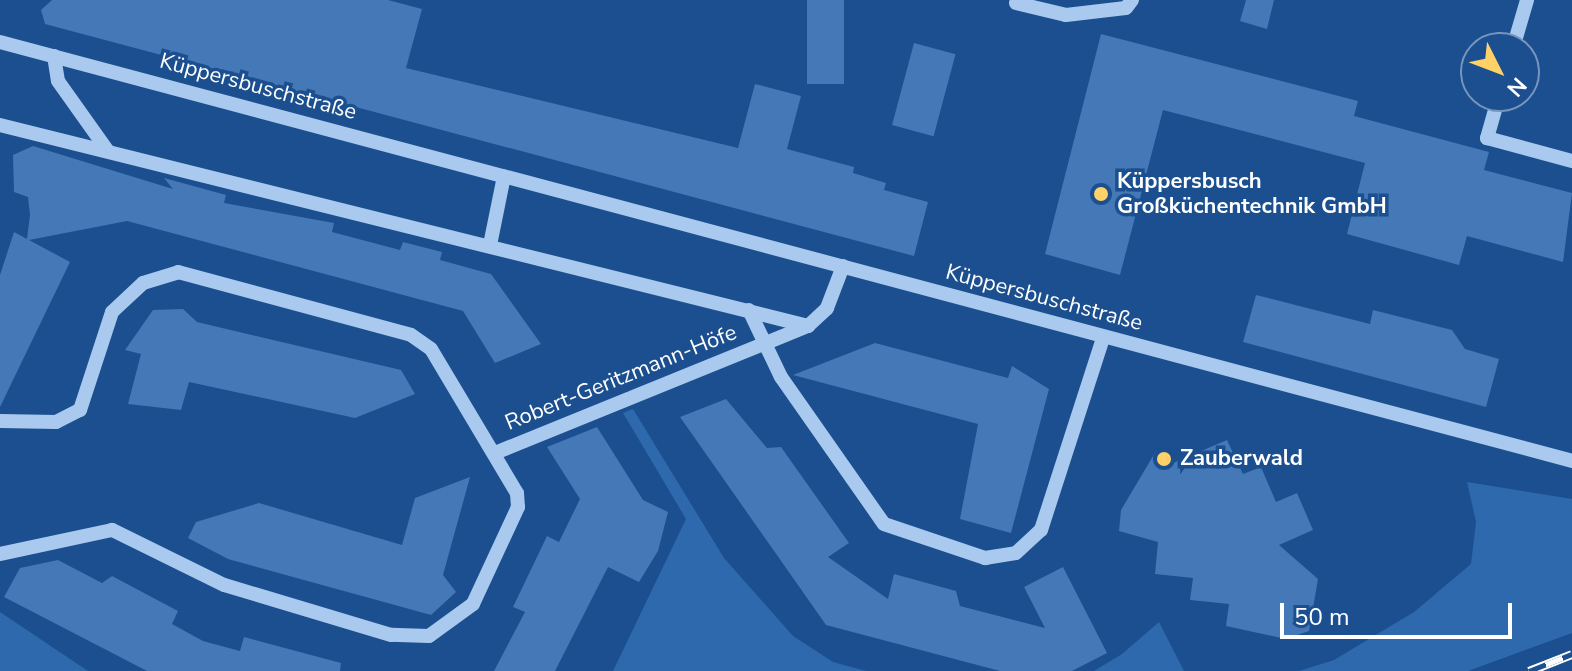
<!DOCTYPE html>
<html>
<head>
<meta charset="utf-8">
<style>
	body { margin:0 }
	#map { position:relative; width:1572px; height:671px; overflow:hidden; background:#1b4f8f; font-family:"Nunito Sans",sans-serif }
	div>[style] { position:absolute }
	.green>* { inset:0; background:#2e69ad }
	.building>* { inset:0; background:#4478b7; transform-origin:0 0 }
	.minor>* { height:14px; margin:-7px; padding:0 7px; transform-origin:7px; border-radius:7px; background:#a9c9ee }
	.rail>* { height:9px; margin-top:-4.5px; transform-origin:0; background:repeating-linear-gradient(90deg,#1b4f8f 0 18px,#fff 0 36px); box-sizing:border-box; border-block:2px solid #fff }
	.dots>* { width:22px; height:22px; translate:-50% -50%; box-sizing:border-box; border:4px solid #1b4f8f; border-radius:50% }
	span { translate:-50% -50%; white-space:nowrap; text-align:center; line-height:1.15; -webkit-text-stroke:7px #1b4f8f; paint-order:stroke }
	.street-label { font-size:22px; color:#fff }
	.poi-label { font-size:22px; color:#fff; font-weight:700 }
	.left { translate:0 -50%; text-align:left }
	.north { position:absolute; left:1460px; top:32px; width:80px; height:80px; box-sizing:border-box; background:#1b4f8f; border:2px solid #7695bc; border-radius:50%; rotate:132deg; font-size:22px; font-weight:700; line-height:32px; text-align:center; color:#fff }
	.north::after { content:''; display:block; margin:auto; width:28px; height:36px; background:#ffd166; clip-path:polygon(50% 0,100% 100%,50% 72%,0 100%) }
	.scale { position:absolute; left:1280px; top:603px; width:232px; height:36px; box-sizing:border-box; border:4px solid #fff; border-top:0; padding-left:10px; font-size:24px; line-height:28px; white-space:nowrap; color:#fff; -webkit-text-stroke:6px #1b4f8f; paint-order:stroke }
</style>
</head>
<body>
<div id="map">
	<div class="green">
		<div style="clip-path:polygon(633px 409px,724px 558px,793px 636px,833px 662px,866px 671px,613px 671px,686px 519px,623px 413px)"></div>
		<div style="clip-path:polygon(1467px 482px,1572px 499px,1572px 633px,1468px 671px,1299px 671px,1334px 660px,1414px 612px,1471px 564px,1476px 522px)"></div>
		<div style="clip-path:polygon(0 612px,88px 671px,0 671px)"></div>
		<div style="clip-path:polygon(1159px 622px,1184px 671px,1094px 671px,1122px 654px)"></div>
	</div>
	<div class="building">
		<div style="clip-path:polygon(52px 0,388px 0,422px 9px,406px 68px,738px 148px,755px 84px,801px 96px,787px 149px,854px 167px,853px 173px,886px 183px,884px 190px,928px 202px,914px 256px,45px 24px,41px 10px)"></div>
		<div style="left:807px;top:0;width:37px;height:84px"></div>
		<div style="clip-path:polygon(1246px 0,1274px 0,1267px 29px,1240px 21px)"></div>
		<div style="clip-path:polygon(1101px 34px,1358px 101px,1354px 116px,1489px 152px,1484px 170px,1572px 193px,1563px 262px,1467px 236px,1459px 265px,1347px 234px,1365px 163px,1163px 110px,1120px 275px,1045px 254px)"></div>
		<div style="left:914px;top:43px;width:43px;height:85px;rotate:15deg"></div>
		<div style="clip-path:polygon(33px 146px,173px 189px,164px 178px,226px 195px,224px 203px,334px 223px,332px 232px,400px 250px,403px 242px,442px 252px,440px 260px,491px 274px,541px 344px,495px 363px,463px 311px,127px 221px,29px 240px,70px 262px,0 407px,0 275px,14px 232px,27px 239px,30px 215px,28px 197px,14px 192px,13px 155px)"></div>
		<div style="clip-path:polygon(1256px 295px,1370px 324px,1373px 310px,1452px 330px,1465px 349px,1499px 359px,1486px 407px,1243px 342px)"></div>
		<div style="clip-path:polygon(183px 309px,197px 322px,401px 370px,415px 394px,355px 418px,189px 382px,181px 410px,128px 404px,141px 354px,125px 350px,153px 310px)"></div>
		<div style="clip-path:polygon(875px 343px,1008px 378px,1012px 366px,1049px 389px,1011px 533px,960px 519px,978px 424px,793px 375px)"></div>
		<div style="clip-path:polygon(726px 399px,767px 448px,781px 447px,849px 543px,828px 557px,888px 599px,894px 574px,956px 591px,960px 606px,1045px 628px,1024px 587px,1063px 567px,1107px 653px,1072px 671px,1000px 671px,826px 625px,680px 417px)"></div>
		<div style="clip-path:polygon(597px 427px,643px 500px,668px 512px,658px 551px,639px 582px,608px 567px,555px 671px,494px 671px,525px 612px,513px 607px,547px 536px,559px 542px,580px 499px,547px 447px)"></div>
		<div style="clip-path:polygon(1227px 440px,1243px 474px,1261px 467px,1276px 502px,1297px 493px,1313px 530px,1279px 545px,1318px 579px,1309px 631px,1286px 639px,1226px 626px,1229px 604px,1190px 600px,1193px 578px,1155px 574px,1158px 542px,1119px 531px,1121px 510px,1156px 451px,1173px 463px)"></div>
		<div style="clip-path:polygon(470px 477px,443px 575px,456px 592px,431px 615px,228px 559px,188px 538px,196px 522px,259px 503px,402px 545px,415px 498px)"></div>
		<div style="clip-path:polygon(58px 560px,102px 583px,112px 576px,178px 611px,172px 624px,203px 641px,240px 651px,244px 637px,341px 663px,340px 671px,147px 671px,4px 597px,20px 568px)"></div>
	</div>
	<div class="minor">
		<div style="left:1016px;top:3px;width:51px;rotate:13.5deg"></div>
		<div style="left:1066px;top:15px;width:60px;rotate:-6.7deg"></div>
		<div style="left:1126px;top:8px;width:10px;rotate:-53deg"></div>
		<div style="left:0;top:42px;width:1627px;rotate:14.92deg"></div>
		<div style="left:1513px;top:48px;width:50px;rotate:-73.7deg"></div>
		<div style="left:54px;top:56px;width:25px;rotate:81deg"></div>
		<div style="left:58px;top:81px;width:85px;rotate:54.6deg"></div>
		<div style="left:1499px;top:96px;width:44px;rotate:105.9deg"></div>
		<div style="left:1487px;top:138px;width:88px;rotate:15.1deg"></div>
		<div style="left:0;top:125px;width:833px;rotate:13.97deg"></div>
		<div style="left:490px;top:245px;width:70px;rotate:-78.5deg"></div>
		<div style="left:749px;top:310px;width:74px;rotate:64.5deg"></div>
		<div style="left:781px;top:377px;width:179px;rotate:55deg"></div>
		<div style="left:884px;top:524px;width:107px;rotate:18.6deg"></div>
		<div style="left:985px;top:558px;width:31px;rotate:-9deg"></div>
		<div style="left:1016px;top:553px;width:34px;rotate:-43deg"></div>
		<div style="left:1041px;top:530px;width:202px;rotate:-72.1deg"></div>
		<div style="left:0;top:421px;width:56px;rotate:1deg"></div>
		<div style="left:56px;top:422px;width:27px;rotate:-27deg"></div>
		<div style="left:80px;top:410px;width:103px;rotate:-71.9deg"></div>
		<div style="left:112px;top:312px;width:42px;rotate:-43.1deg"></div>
		<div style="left:143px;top:283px;width:37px;rotate:-17deg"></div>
		<div style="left:178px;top:272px;width:241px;rotate:15.1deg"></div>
		<div style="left:411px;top:335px;width:24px;rotate:35deg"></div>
		<div style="left:431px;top:349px;width:168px;rotate:59.2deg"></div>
		<div style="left:517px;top:493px;width:14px;rotate:86deg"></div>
		<div style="left:518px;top:507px;width:107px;rotate:114.9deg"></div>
		<div style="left:473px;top:604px;width:54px;rotate:144deg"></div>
		<div style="left:429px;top:636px;width:38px;rotate:-178deg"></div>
		<div style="left:391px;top:635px;width:174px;rotate:-163.3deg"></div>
		<div style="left:224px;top:585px;width:125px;rotate:-153.8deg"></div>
		<div style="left:112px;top:530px;width:115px;rotate:167.9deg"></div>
		<div style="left:495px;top:453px;width:338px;rotate:-22.1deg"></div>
		<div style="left:808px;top:326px;width:26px;rotate:-43deg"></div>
		<div style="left:827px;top:308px;width:45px;rotate:-69.1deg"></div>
	</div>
	<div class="rail">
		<div style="left:1529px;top:671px;width:46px;rotate:-21.6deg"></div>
	</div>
	<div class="dots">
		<div style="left:1101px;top:194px;background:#ffd166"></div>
		<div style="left:1164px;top:459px;background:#ffd166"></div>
	</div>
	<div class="street-label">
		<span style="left:258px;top:87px;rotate:15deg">Küppersbuschstraße</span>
		<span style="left:1044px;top:298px;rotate:15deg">Küppersbuschstraße</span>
		<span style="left:621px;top:378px;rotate:-22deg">Robert-Geritzmann-Höfe</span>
	</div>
	<div class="poi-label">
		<span class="left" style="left:1117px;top:194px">Küppersbusch<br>Großküchentechnik GmbH</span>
		<span class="left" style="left:1180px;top:459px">Zauberwald</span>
	</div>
	<div class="north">N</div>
	<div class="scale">50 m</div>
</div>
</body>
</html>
